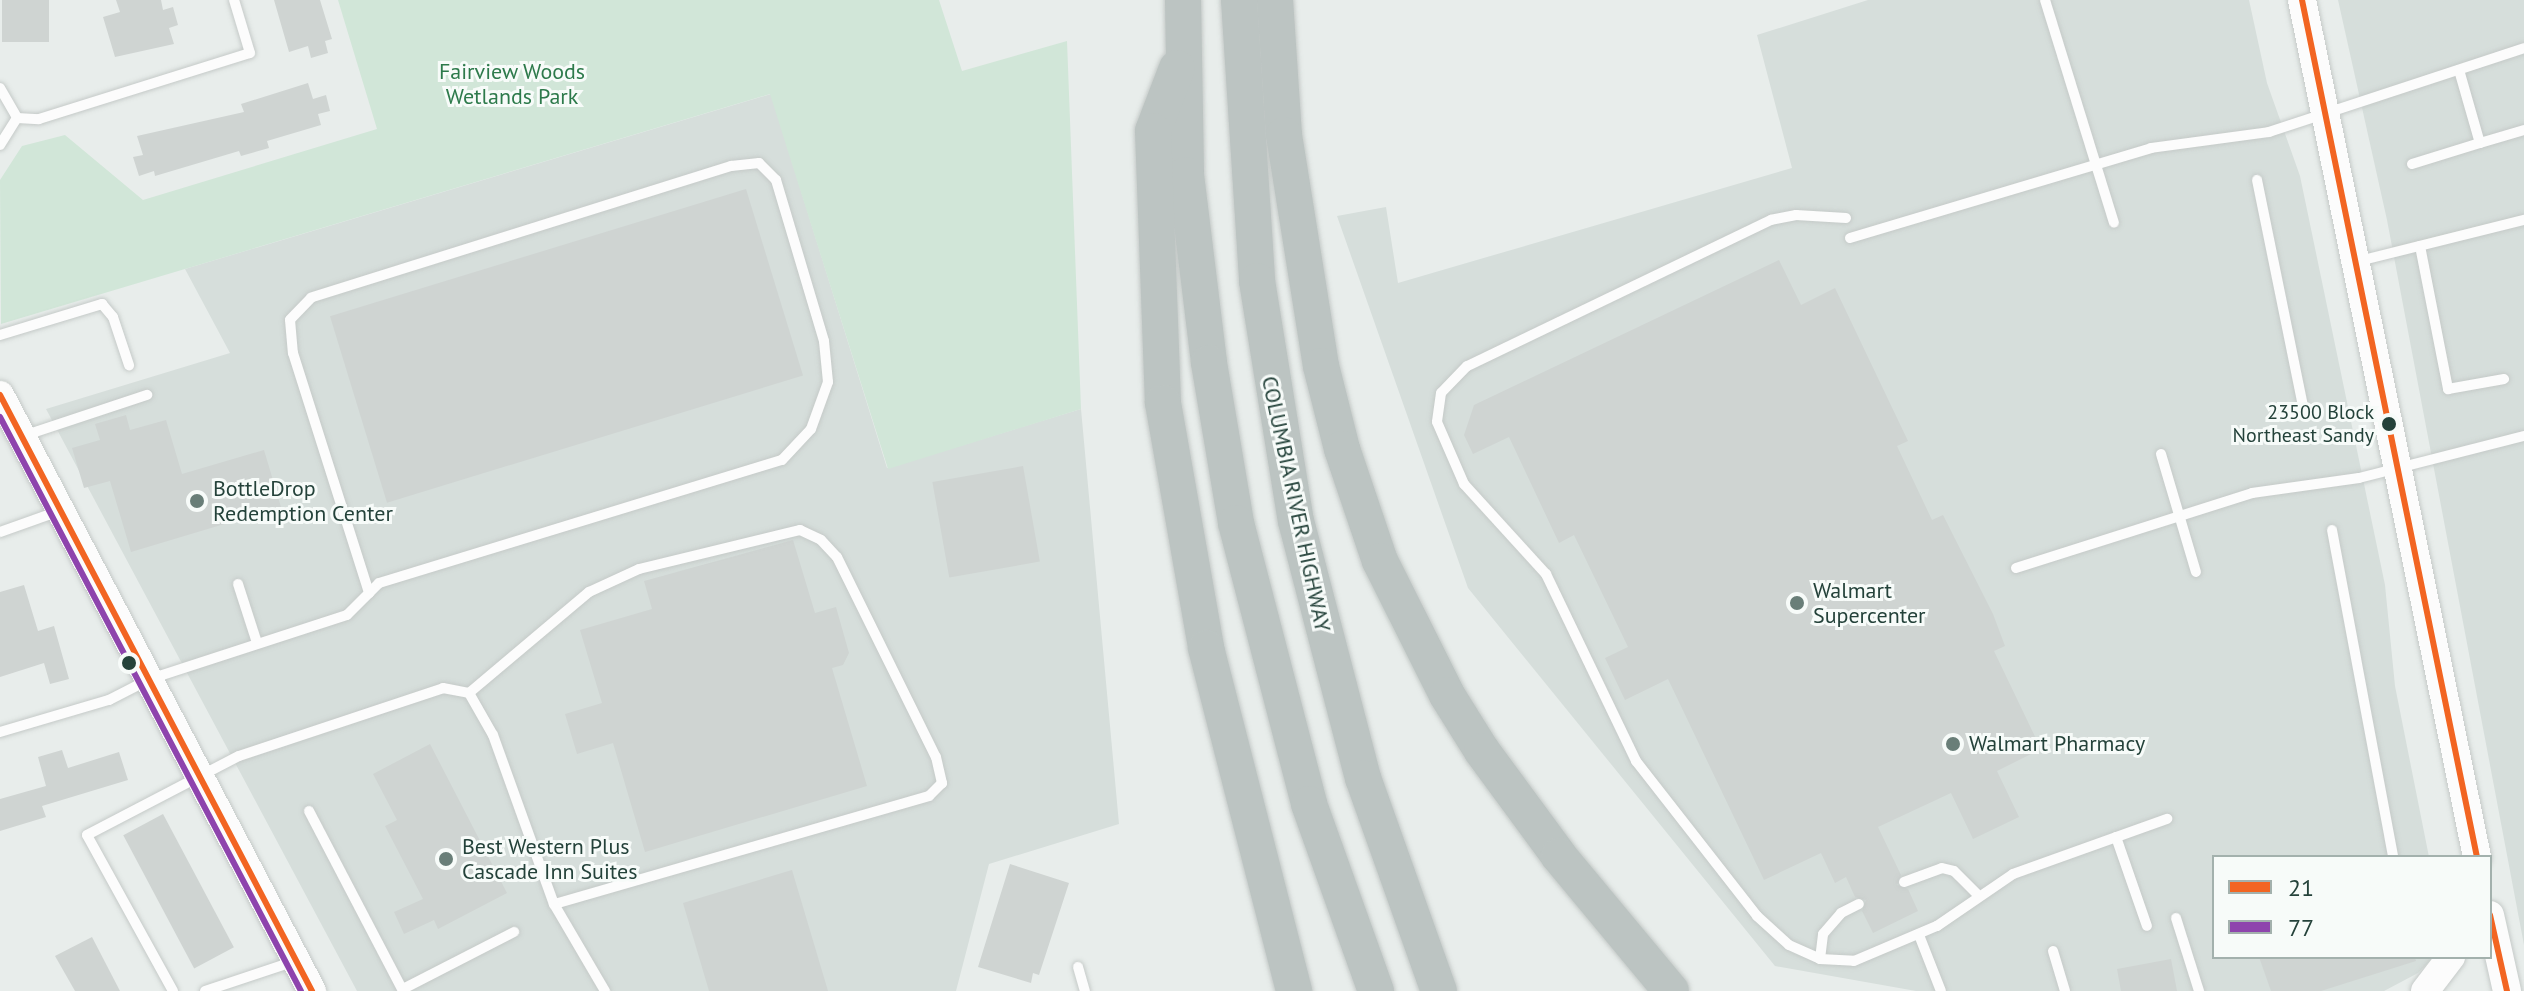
<!DOCTYPE html>
<html>
<head>
<meta charset="utf-8">
<style>
	body { margin:0 }
	#map { position:relative; width:2524px; height:991px; overflow:hidden; background:#e8edeb; font-family:"PT Sans",sans-serif }
	div>[style] { position:absolute }
	.built>* { inset:0; background:#d6dedb }
	.green>* { inset:0; background:#d1e6d8 }
	.building>* { inset:0; background:#cfd4d2; transform-origin:0 0 }
	.roads { filter:drop-shadow(0 0 2px #c5cac8) drop-shadow(0 0 2px #c5cac8) }
	.lane>* { height:10px; margin:-5px; padding:0 5px; transform-origin:5px; border-radius:5px; background:#fcfcfc }
	.secondary>* { height:28px; margin:-14px; padding:0 14px; transform-origin:14px; border-radius:14px; background:#fcfcfc }
	.highway>* { height:36px; margin:-18px; padding:0 18px; transform-origin:18px; border-radius:18px; background:#bcc4c2 }
	.bus-1>* { height:6px; margin:-3px; padding:0 3px; transform-origin:3px; border-radius:3px; background:#f26522 }
	.bus-2>* { height:6px; margin:-3px; padding:0 3px; transform-origin:3px; border-radius:3px; background:#8e44ad }
	.dots>* { width:22px; height:22px; translate:-50% -50%; box-sizing:border-box; border:4px solid #f7fbf9; border-radius:50% }
	span { translate:-50% -50%; white-space:nowrap; text-align:center; line-height:1.15; -webkit-text-stroke:6px #f7fbf9; paint-order:stroke }
	.bus-label { font-size:20px; color:#24423a }
	.right { translate:-100% -50%; text-align:right }
	.park-label { font-size:22px; color:#2d7a4b }
	.poi-label { font-size:22px; color:#24423a }
	.left { translate:0 -50%; text-align:left }
	.street-label { font-size:22px; color:#24423a }
	.legend { position:absolute; left:2212px; top:855px; width:280px; height:104px; box-sizing:border-box; background:#f7fbf9; border:2px solid #a3b1ad; margin:0; padding:10px 14px; list-style:none; font-size:24px; color:#24423a }
	.legend li { display:flex; align-items:center; gap:16px; height:40px }
	.legend b { width:40px; border:2px solid #a3b1ad }
</style>
</head>
<body>
<div id="map">
	<div class="built">
		<div style="clip-path:polygon(1868px 0,2249px 0,2267px 83px,2300px 176px,2385px 585px,2395px 686px,2429px 857px,2214px 857px,2214px 957px,2434px 957px,2418px 973px,2384px 991px,1916px 991px,1775px 966px,1468px 588px,1337px 216px,1386px 207px,1398px 283px,1792px 168px,1757px 35px)"></div>
		<div style="clip-path:polygon(2338px 0,2524px 0,2524px 945px,2387px 220px)"></div>
		<div style="clip-path:polygon(771px 94px,887px 468px,1081px 409px,1119px 824px,989px 864px,956px 991px,357px 991px,46px 409px,230px 353px,185px 269px)"></div>
	</div>
	<div class="green">
		<div style="clip-path:polygon(338px 0,939px 0,962px 71px,1067px 41px,1081px 409px,888px 469px,770px 94px,1px 324px,0 180px,22px 146px,65px 135px,143px 200px,377px 129px)"></div>
	</div>
	<div class="building">
		<div style="left:2px;top:0;width:47px;height:42px"></div>
		<div style="clip-path:polygon(116px 0,161px 0,163px 10px,173px 7px,178px 25px,169px 28px,174px 44px,115px 57px,103px 17px,120px 12px)"></div>
		<div style="clip-path:polygon(274px 0,320px 0,332px 39px,325px 41px,328px 53px,311px 58px,308px 46px,289px 52px)"></div>
		<div style="clip-path:polygon(308px 83px,313px 99px,326px 95px,330px 111px,318px 114px,321px 125px,267px 141px,269px 148px,241px 156px,239px 151px,155px 176px,154px 171px,139px 176px,133px 157px,143px 155px,137px 136px,244px 112px,241px 104px)"></div>
		<div style="left:746px;top:189px;width:195px;height:435px;rotate:73deg"></div>
		<div style="clip-path:polygon(1779px 260px,1801px 305px,1835px 288px,1908px 441px,1897px 446px,1932px 520px,1943px 515px,1993px 614px,2005px 646px,1994px 651px,2041px 749px,1997px 771px,2019px 817px,1973px 839px,1951px 793px,1878px 827px,1901px 875px,1897px 885px,1908px 889px,1918px 911px,1873px 933px,1862px 911px,1866px 900px,1855px 897px,1846px 877px,1835px 883px,1821px 853px,1764px 880px,1668px 679px,1625px 700px,1605px 658px,1628px 647px,1574px 535px,1559px 543px,1509px 437px,1473px 454px,1464px 435px,1474px 405px)"></div>
		<div style="clip-path:polygon(126px 415px,130px 430px,166px 420px,182px 474px,264px 450px,281px 507px,131px 552px,110px 481px,84px 488px,72px 448px,100px 440px,95px 424px)"></div>
		<div style="left:1023px;top:466px;width:97px;height:92px;rotate:80deg"></div>
		<div style="clip-path:polygon(793px 540px,815px 613px,836px 607px,849px 653px,843px 665px,832px 668px,867px 786px,645px 852px,613px 743px,577px 754px,565px 714px,602px 703px,580px 630px,652px 609px,644px 581px)"></div>
		<div style="clip-path:polygon(24px 585px,38px 631px,54px 626px,69px 679px,50px 684px,44px 663px,0 677px,0 592px)"></div>
		<div style="clip-path:polygon(430px 744px,507px 893px,438px 929px,434px 920px,404px 934px,394px 912px,423px 899px,385px 826px,397px 820px,373px 774px)"></div>
		<div style="clip-path:polygon(62px 750px,68px 768px,119px 752px,128px 780px,42px 806px,46px 817px,0 831px,0 799px,46px 786px,38px 757px)"></div>
		<div style="left:163px;top:814px;width:151px;height:45px;rotate:62deg"></div>
		<div style="clip-path:polygon(1010px 864px,1069px 883px,1039px 975px,1033px 973px,1031px 983px,978px 967px)"></div>
		<div style="clip-path:polygon(792px 870px,828px 991px,709px 991px,683px 903px)"></div>
		<div style="clip-path:polygon(92px 937px,120px 991px,75px 991px,55px 956px)"></div>
		<div style="clip-path:polygon(2259px 957px,2415px 957px,2416px 961px,2321px 991px,2271px 991px)"></div>
		<div style="clip-path:polygon(2171px 959px,2177px 991px,2121px 991px,2117px 969px)"></div>
	</div>
	<div class="roads">
		<div class="lane">
			<div style="left:2045px;top:0;width:233px;rotate:72.8deg"></div>
			<div style="left:2459px;top:70px;width:76px;rotate:74deg"></div>
			<div style="left:2480px;top:143px;width:46px;rotate:-16.5deg"></div>
			<div style="left:0;top:88px;width:34px;rotate:60deg"></div>
			<div style="left:17px;top:118px;width:22px;rotate:3deg"></div>
			<div style="left:39px;top:119px;width:221px;rotate:-17.4deg"></div>
			<div style="left:250px;top:53px;width:55px;rotate:-106.8deg"></div>
			<div style="left:0;top:145px;width:32px;rotate:-58deg"></div>
			<div style="left:2412px;top:164px;width:71px;rotate:-17.2deg"></div>
			<div style="left:2257px;top:180px;width:235px;rotate:78.5deg"></div>
			<div style="left:1846px;top:218px;width:50px;rotate:-176.6deg"></div>
			<div style="left:1796px;top:215px;width:25px;rotate:169deg"></div>
			<div style="left:1771px;top:220px;width:337px;rotate:154.3deg"></div>
			<div style="left:1467px;top:366px;width:37px;rotate:134deg"></div>
			<div style="left:1441px;top:393px;width:29px;rotate:98deg"></div>
			<div style="left:1437px;top:422px;width:68px;rotate:66.5deg"></div>
			<div style="left:1464px;top:484px;width:122px;rotate:47.7deg"></div>
			<div style="left:1546px;top:574px;width:208px;rotate:64.3deg"></div>
			<div style="left:1636px;top:761px;width:197px;rotate:52deg"></div>
			<div style="left:1757px;top:916px;width:43px;rotate:42.2deg"></div>
			<div style="left:1789px;top:945px;width:34px;rotate:24deg"></div>
			<div style="left:1820px;top:959px;width:34px;rotate:3deg"></div>
			<div style="left:1854px;top:961px;width:90px;rotate:-22.9deg"></div>
			<div style="left:1937px;top:926px;width:92px;rotate:-34.4deg"></div>
			<div style="left:2013px;top:874px;width:164px;rotate:-19.7deg"></div>
			<div style="left:1850px;top:238px;width:314px;rotate:-16.6deg"></div>
			<div style="left:2151px;top:148px;width:119px;rotate:-7.7deg"></div>
			<div style="left:2269px;top:132px;width:268px;rotate:-18.2deg"></div>
			<div style="left:2420px;top:246px;width:146px;rotate:78.9deg"></div>
			<div style="left:2448px;top:389px;width:57px;rotate:-10.1deg"></div>
			<div style="left:2359px;top:261px;width:170px;rotate:-14deg"></div>
			<div style="left:0;top:335px;width:107px;rotate:-16.9deg"></div>
			<div style="left:102px;top:304px;width:17px;rotate:50deg"></div>
			<div style="left:113px;top:317px;width:51px;rotate:71.6deg"></div>
			<div style="left:23px;top:436px;width:131px;rotate:-18.3deg"></div>
			<div style="left:2161px;top:454px;width:123px;rotate:73.5deg"></div>
			<div style="left:2332px;top:530px;width:333px;rotate:79.4deg"></div>
			<div style="left:0;top:532px;width:63px;rotate:-19.6deg"></div>
			<div style="left:2016px;top:568px;width:248px;rotate:-17.6deg"></div>
			<div style="left:2252px;top:493px;width:108px;rotate:-8deg"></div>
			<div style="left:2359px;top:478px;width:170px;rotate:-14.3deg"></div>
			<div style="left:238px;top:584px;width:62px;rotate:72.1deg"></div>
			<div style="left:469px;top:693px;width:157px;rotate:-40.1deg"></div>
			<div style="left:589px;top:592px;width:55px;rotate:-24.7deg"></div>
			<div style="left:639px;top:569px;width:166px;rotate:-13.6deg"></div>
			<div style="left:800px;top:530px;width:23px;rotate:25deg"></div>
			<div style="left:821px;top:540px;width:23px;rotate:47deg"></div>
			<div style="left:837px;top:557px;width:223px;rotate:63.7deg"></div>
			<div style="left:936px;top:757px;width:27px;rotate:77deg"></div>
			<div style="left:942px;top:783px;width:18px;rotate:135deg"></div>
			<div style="left:929px;top:796px;width:390px;rotate:163.9deg"></div>
			<div style="left:0;top:732px;width:114px;rotate:-16.4deg"></div>
			<div style="left:109px;top:700px;width:46px;rotate:-27.1deg"></div>
			<div style="left:150px;top:679px;width:207px;rotate:-18deg"></div>
			<div style="left:347px;top:615px;width:45px;rotate:-45deg"></div>
			<div style="left:379px;top:583px;width:421px;rotate:-17deg"></div>
			<div style="left:782px;top:460px;width:42px;rotate:-46.9deg"></div>
			<div style="left:811px;top:429px;width:50px;rotate:-70.1deg"></div>
			<div style="left:828px;top:382px;width:41px;rotate:-95.6deg"></div>
			<div style="left:824px;top:341px;width:168px;rotate:-106.6deg"></div>
			<div style="left:776px;top:180px;width:24px;rotate:-135deg"></div>
			<div style="left:759px;top:163px;width:28px;rotate:174deg"></div>
			<div style="left:731px;top:166px;width:440px;rotate:162.6deg"></div>
			<div style="left:311px;top:298px;width:30px;rotate:134deg"></div>
			<div style="left:290px;top:320px;width:33px;rotate:85deg"></div>
			<div style="left:293px;top:353px;width:252px;rotate:72.4deg"></div>
			<div style="left:309px;top:811px;width:203px;rotate:62.4deg"></div>
			<div style="left:2116px;top:837px;width:94px;rotate:70.8deg"></div>
			<div style="left:1904px;top:882px;width:40px;rotate:-20.2deg"></div>
			<div style="left:1942px;top:868px;width:12px;rotate:14deg"></div>
			<div style="left:1954px;top:871px;width:34px;rotate:45deg"></div>
			<div style="left:2176px;top:918px;width:77px;rotate:72.5deg"></div>
			<div style="left:1919px;top:935px;width:60px;rotate:68.6deg"></div>
			<div style="left:2053px;top:951px;width:42px;rotate:73.3deg"></div>
			<div style="left:1820px;top:959px;width:25px;rotate:-83deg"></div>
			<div style="left:1823px;top:934px;width:28px;rotate:-49deg"></div>
			<div style="left:1841px;top:913px;width:20px;rotate:-27deg"></div>
			<div style="left:1078px;top:967px;width:25px;rotate:74deg"></div>
			<div style="left:403px;top:989px;width:125px;rotate:-27.2deg"></div>
			<div style="left:173px;top:991px;width:178px;rotate:-118.9deg"></div>
			<div style="left:87px;top:835px;width:171px;rotate:-27.5deg"></div>
			<div style="left:239px;top:756px;width:215px;rotate:-18.4deg"></div>
			<div style="left:443px;top:688px;width:26px;rotate:11deg"></div>
			<div style="left:469px;top:693px;width:48px;rotate:60.3deg"></div>
			<div style="left:493px;top:735px;width:180px;rotate:70.2deg"></div>
			<div style="left:554px;top:904px;width:101px;rotate:59.6deg"></div>
			<div style="left:205px;top:991px;width:95px;rotate:-18.4deg"></div>
		</div>
		<div class="secondary">
			<div style="left:2302px;top:0;width:875px;rotate:78.46deg"></div>
			<div style="left:0;top:395px;width:673px;rotate:62.37deg"></div>
			<div style="left:2490px;top:915px;width:78px;rotate:77.4deg"></div>
			<div style="left:2425px;top:991px;width:43px;rotate:-52.6deg"></div>
		</div>
		<div class="highway">
			<div style="left:1183px;top:0;width:175px;rotate:89deg"></div>
			<div style="left:1186px;top:175px;width:189px;rotate:83deg"></div>
			<div style="left:1209px;top:363px;width:162px;rotate:80.4deg"></div>
			<div style="left:1236px;top:523px;width:290px;rotate:75.4deg"></div>
			<div style="left:1309px;top:804px;width:199px;rotate:70.3deg"></div>
			<div style="left:1239px;top:0;width:282px;rotate:86.3deg"></div>
			<div style="left:1257px;top:281px;width:243px;rotate:80.8deg"></div>
			<div style="left:1296px;top:521px;width:266px;rotate:75.4deg"></div>
			<div style="left:1363px;top:778px;width:226px;rotate:70.4deg"></div>
			<div style="left:1275px;top:0;width:135px;rotate:86.2deg"></div>
			<div style="left:1284px;top:135px;width:234px;rotate:80.9deg"></div>
			<div style="left:1321px;top:366px;width:86px;rotate:75.8deg"></div>
			<div style="left:1342px;top:449px;width:118px;rotate:71.3deg"></div>
			<div style="left:1380px;top:561px;width:150px;rotate:63.4deg"></div>
			<div style="left:1447px;top:695px;width:66px;rotate:58deg"></div>
			<div style="left:1482px;top:751px;width:130px;rotate:53.7deg"></div>
			<div style="left:1559px;top:856px;width:175px;rotate:50.3deg"></div>
			<div style="left:1177px;top:68px;width:67px;rotate:110.9deg"></div>
			<div style="left:1153px;top:131px;width:272px;rotate:87.9deg"></div>
			<div style="left:1163px;top:403px;width:249px;rotate:80deg"></div>
			<div style="left:1206px;top:648px;width:354px;rotate:75.6deg"></div>
		</div>
	</div>
	<div class="bus-1">
		<div style="left:2302px;top:0;width:875px;rotate:78.46deg"></div>
		<div style="left:0;top:395px;width:673px;rotate:62.37deg"></div>
		<div style="left:2490px;top:915px;width:78px;rotate:77.4deg"></div>
	</div>
	<div class="bus-2">
		<div style="left:0;top:417px;width:648px;rotate:62.33deg"></div>
	</div>
	<div class="dots">
		<div style="left:2389px;top:424px;background:#24423a"></div>
		<div style="left:197px;top:501px;background:#697e78"></div>
		<div style="left:1797px;top:603px;background:#697e78"></div>
		<div style="left:129px;top:663px;background:#24423a"></div>
		<div style="left:1953px;top:744px;background:#697e78"></div>
		<div style="left:446px;top:859px;background:#697e78"></div>
	</div>
	<div class="bus-label">
		<span class="right" style="left:2374px;top:424px">23500 Block<br>Northeast Sandy</span>
	</div>
	<div class="park-label">
		<span style="left:512px;top:84px">Fairview Woods<br>Wetlands Park</span>
	</div>
	<div class="poi-label">
		<span class="left" style="left:213px;top:501px">BottleDrop<br>Redemption Center</span>
		<span class="left" style="left:1813px;top:603px">Walmart<br>Supercenter</span>
		<span class="left" style="left:1969px;top:744px">Walmart Pharmacy</span>
		<span class="left" style="left:462px;top:859px">Best Western Plus<br>Cascade Inn Suites</span>
	</div>
	<div class="street-label">
		<span style="left:1296px;top:504px;rotate:78deg">COLUMBIA RIVER HIGHWAY</span>
	</div>
	<ul class="legend">
	<li><b style="height:10px;background:#f26522"></b>21</li>
	<li><b style="height:10px;background:#8e44ad"></b>77</li>
	</ul>
</div>
</body>
</html>
